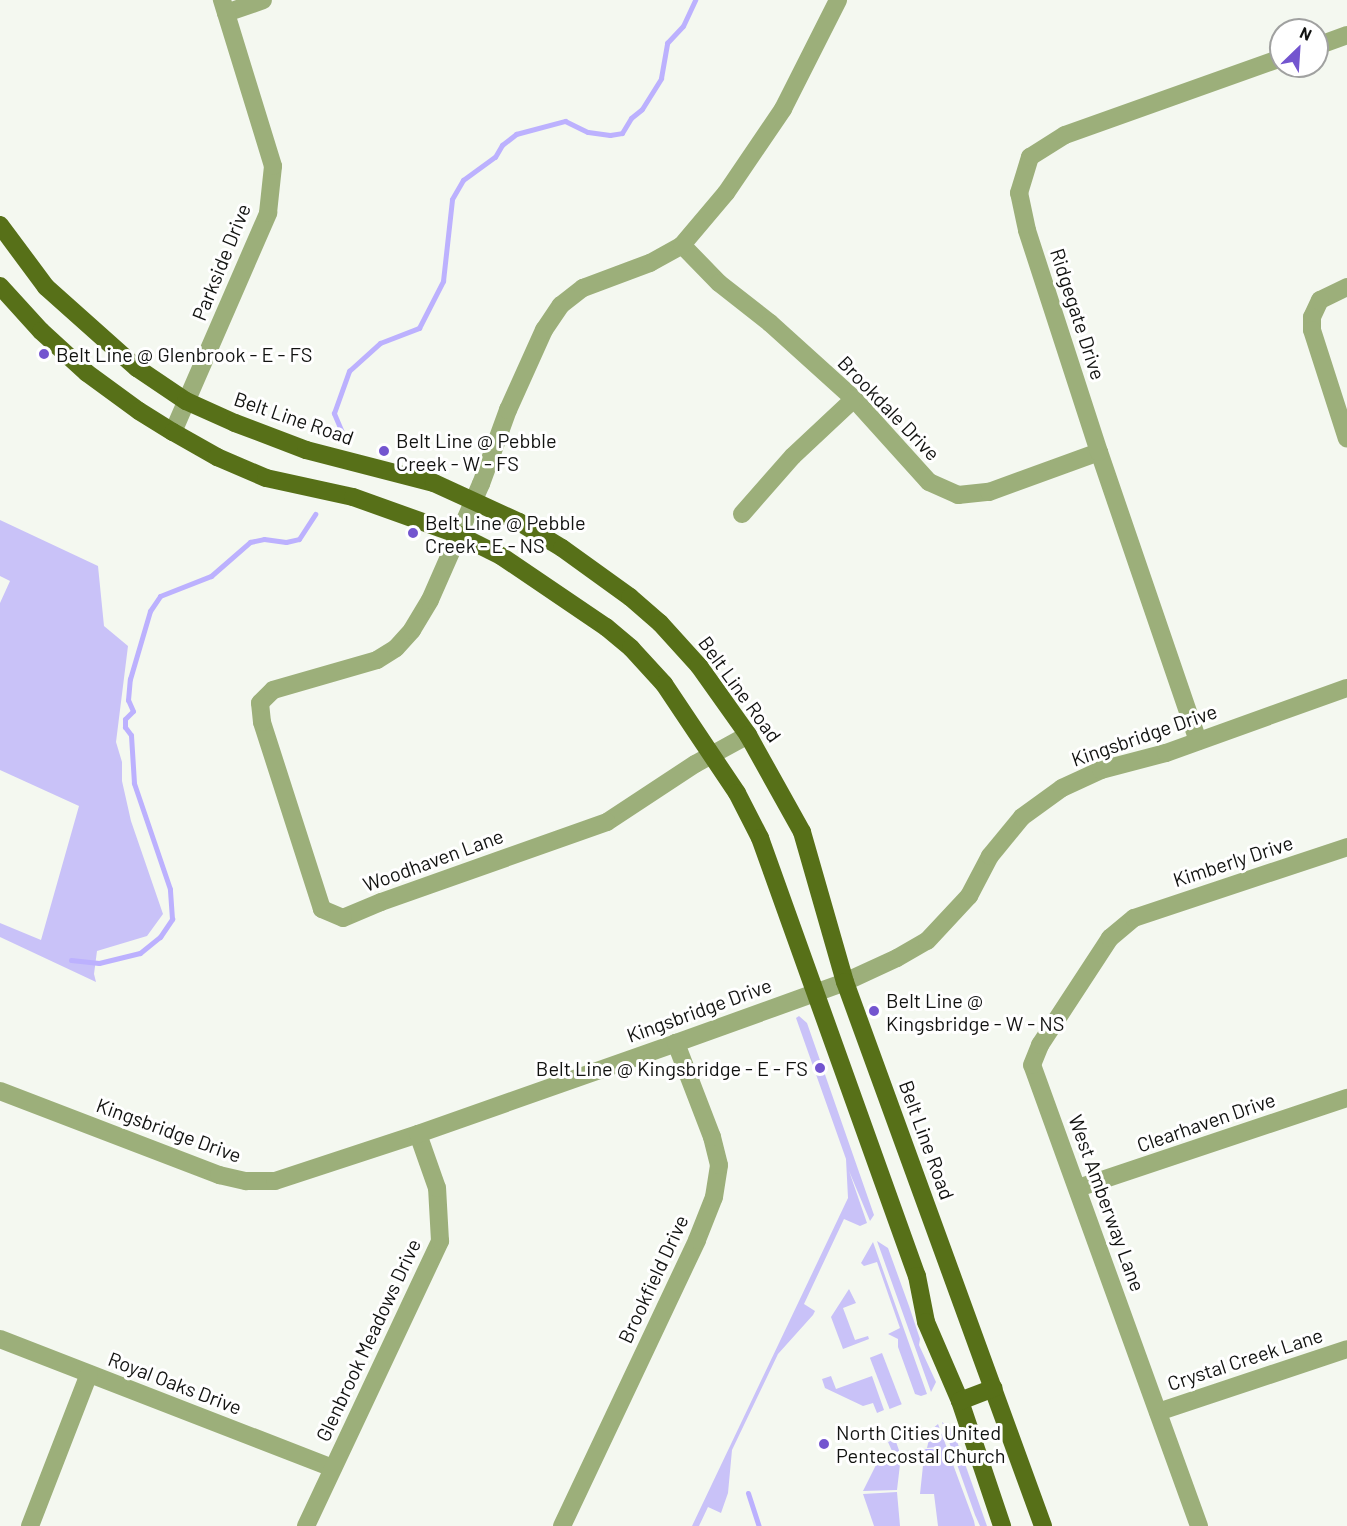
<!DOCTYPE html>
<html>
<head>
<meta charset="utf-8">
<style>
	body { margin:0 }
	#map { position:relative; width:1347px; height:1526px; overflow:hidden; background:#f4f8f0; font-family:Barlow,sans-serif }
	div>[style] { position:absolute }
	.green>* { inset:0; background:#c9c2f8; transform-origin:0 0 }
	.stream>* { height:5px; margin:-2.5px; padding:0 2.5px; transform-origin:2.5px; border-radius:2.5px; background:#bcb1fe }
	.minor>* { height:18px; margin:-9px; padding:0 9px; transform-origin:9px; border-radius:9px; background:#9caf7a }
	.tertiary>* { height:18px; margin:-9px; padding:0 9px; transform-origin:9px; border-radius:9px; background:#9caf7a }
	.primary>* { height:18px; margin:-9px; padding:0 9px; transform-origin:9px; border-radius:9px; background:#577018 }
	.dots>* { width:16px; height:16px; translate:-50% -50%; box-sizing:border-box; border:3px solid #fff; border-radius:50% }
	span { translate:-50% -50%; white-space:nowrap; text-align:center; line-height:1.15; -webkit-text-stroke:6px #fff; paint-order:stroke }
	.street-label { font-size:20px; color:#121311 }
	.poi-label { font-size:20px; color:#121311 }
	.left { translate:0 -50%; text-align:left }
	.right { translate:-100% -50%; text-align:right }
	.north { position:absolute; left:1269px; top:18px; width:60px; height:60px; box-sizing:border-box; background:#fff; border:2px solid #a0a1a0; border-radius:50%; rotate:25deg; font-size:16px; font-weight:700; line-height:24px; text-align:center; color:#121311 }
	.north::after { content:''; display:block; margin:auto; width:21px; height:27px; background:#7355cf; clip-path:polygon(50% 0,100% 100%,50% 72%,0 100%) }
</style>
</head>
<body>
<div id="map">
	<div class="green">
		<div style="clip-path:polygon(0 520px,98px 566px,104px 626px,128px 646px,116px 742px,122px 762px,122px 781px,131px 821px,163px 914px,147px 936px,97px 951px,94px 974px,96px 982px,0 937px,0 923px,41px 940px,79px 806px,0 770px,0 603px,10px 581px,0 576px)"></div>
		<div style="clip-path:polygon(799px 1016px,807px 1023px,874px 1215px,870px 1221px,849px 1171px,867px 1223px,860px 1226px,844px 1219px,804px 1304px,815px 1311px,813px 1315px,778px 1354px,732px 1450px,728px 1493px,721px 1513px,708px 1507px,699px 1526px,692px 1526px,848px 1198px,846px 1159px,796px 1018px)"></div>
		<div style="clip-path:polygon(877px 1241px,888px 1248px,909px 1306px,920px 1339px,919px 1345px,936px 1382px,931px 1392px)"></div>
		<div style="clip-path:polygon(873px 1242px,927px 1394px,921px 1396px,915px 1394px,898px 1347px,898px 1339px,888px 1334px,900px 1328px,877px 1262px,864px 1266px,861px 1263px)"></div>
		<div style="clip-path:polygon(849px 1289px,856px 1303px,843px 1308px,855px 1340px,868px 1336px,869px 1339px,843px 1349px,831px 1317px)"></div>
		<div style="left:882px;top:1353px;width:55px;height:13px;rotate:69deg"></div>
		<div style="clip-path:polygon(831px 1376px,836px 1389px,872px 1376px,884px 1410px,877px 1413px,873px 1403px,863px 1406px,825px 1388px,822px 1379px)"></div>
		<div style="clip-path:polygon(942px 1422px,953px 1430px,987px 1526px,980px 1526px,975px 1515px)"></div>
		<div style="clip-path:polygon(938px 1424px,974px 1521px,975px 1526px,938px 1526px,934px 1494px,920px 1494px,924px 1456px,940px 1455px,937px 1447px,927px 1448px,931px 1430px)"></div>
		<div style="clip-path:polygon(895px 1439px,901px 1456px,897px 1490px,863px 1491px,881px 1455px,892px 1451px,888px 1442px)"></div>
		<div style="clip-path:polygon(897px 1492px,900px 1526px,874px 1526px,863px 1494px)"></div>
	</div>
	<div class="stream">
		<div style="left:344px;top:437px;width:26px;rotate:-113deg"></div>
		<div style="left:334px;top:413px;width:45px;rotate:-70.3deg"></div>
		<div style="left:349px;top:371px;width:42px;rotate:-42.1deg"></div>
		<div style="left:380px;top:343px;width:42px;rotate:-21deg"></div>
		<div style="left:419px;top:328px;width:53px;rotate:-62.9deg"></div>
		<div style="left:443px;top:281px;width:82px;rotate:-83.7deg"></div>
		<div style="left:452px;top:199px;width:22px;rotate:-60deg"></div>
		<div style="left:463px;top:180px;width:39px;rotate:-36deg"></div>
		<div style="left:495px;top:157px;width:14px;rotate:-60deg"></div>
		<div style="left:502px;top:145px;width:18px;rotate:-38deg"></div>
		<div style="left:516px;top:134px;width:51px;rotate:-14.9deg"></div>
		<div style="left:565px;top:121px;width:25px;rotate:26deg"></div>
		<div style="left:588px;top:132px;width:22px;rotate:8deg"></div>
		<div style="left:610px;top:135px;width:12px;rotate:-9deg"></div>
		<div style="left:622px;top:133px;width:17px;rotate:-59deg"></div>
		<div style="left:631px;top:118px;width:14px;rotate:-39deg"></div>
		<div style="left:642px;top:109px;width:36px;rotate:-58deg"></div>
		<div style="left:661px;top:78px;width:36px;rotate:-80deg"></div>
		<div style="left:667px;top:43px;width:23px;rotate:-47deg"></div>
		<div style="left:683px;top:26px;width:29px;rotate:-65deg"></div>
		<div style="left:71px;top:960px;width:28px;rotate:6deg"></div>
		<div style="left:99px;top:963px;width:42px;rotate:-13.7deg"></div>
		<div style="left:140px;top:953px;width:26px;rotate:-39deg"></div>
		<div style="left:160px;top:937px;width:22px;rotate:-56deg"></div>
		<div style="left:172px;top:919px;width:30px;rotate:-94deg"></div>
		<div style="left:170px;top:889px;width:112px;rotate:-108.8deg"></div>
		<div style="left:134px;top:783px;width:48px;rotate:-93.6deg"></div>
		<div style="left:131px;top:735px;width:10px;rotate:-127deg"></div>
		<div style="left:125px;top:727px;width:8px;rotate:-90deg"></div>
		<div style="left:125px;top:719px;width:11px;rotate:-45deg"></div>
		<div style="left:133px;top:711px;width:12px;rotate:-114deg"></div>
		<div style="left:128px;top:700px;width:21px;rotate:-85deg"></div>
		<div style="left:130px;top:679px;width:71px;rotate:-73.6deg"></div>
		<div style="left:150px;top:611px;width:18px;rotate:-56deg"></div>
		<div style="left:160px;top:596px;width:55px;rotate:-21.4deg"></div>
		<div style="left:211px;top:576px;width:52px;rotate:-41.1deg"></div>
		<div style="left:250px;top:542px;width:14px;rotate:-12deg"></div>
		<div style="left:264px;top:539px;width:22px;rotate:8deg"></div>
		<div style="left:286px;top:542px;width:13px;rotate:-13deg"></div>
		<div style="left:299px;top:539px;width:30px;rotate:-57deg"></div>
		<div style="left:926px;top:1451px;width:9px"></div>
		<div style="left:748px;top:1493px;width:35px;rotate:72deg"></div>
	</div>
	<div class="minor">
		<div style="left:226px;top:13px;width:39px;rotate:-19deg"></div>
		<div style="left:1317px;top:46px;width:32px;rotate:-20deg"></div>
		<div style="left:682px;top:245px;width:53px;rotate:45.8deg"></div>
		<div style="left:719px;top:283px;width:65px;rotate:38.1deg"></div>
		<div style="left:770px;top:323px;width:113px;rotate:42.1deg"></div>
		<div style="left:854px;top:399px;width:112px;rotate:47.9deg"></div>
		<div style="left:929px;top:482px;width:32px;rotate:24deg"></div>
		<div style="left:958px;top:495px;width:31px;rotate:-6deg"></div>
		<div style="left:989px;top:492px;width:117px;rotate:-20deg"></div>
		<div style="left:1347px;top:287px;width:30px;rotate:154deg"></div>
		<div style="left:1320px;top:300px;width:19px;rotate:115deg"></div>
		<div style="left:1312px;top:317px;width:13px;rotate:90deg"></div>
		<div style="left:1312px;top:330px;width:114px;rotate:72.2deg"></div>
		<div style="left:173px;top:432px;width:239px;rotate:-66.5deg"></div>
		<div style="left:268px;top:213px;width:47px;rotate:-83.9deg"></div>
		<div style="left:273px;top:166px;width:174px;rotate:-107.1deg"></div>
		<div style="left:742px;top:514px;width:77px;rotate:-48.7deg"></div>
		<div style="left:793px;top:456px;width:83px;rotate:-43.1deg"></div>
		<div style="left:748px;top:735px;width:60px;rotate:151.3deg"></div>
		<div style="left:695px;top:764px;width:105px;rotate:146.6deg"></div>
		<div style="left:607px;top:822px;width:240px;rotate:160.5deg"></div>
		<div style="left:381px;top:902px;width:41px;rotate:157.2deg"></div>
		<div style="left:343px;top:918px;width:23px;rotate:-157deg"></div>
		<div style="left:322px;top:909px;width:196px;rotate:-107.8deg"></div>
		<div style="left:262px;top:722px;width:19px;rotate:-96deg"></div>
		<div style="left:260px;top:703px;width:18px;rotate:-45deg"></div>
		<div style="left:273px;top:690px;width:108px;rotate:-16.1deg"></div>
		<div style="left:377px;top:660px;width:22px;rotate:-32deg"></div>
		<div style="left:396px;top:648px;width:24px;rotate:-48deg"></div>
		<div style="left:412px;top:630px;width:35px;rotate:-59deg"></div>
		<div style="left:430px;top:600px;width:127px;rotate:-66.3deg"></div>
		<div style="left:481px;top:484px;width:79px;rotate:-70deg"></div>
		<div style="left:508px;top:410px;width:88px;rotate:-65.8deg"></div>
		<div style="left:544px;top:330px;width:30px;rotate:-56deg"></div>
		<div style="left:561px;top:305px;width:28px;rotate:-38deg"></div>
		<div style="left:583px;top:288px;width:72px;rotate:-20.5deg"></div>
		<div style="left:650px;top:263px;width:37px;rotate:-29deg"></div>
		<div style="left:682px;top:245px;width:68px;rotate:-49.8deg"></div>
		<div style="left:726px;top:193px;width:102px;rotate:-55.8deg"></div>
		<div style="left:783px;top:109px;width:122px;rotate:-63.2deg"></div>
		<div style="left:1198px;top:741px;width:305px;rotate:-108.9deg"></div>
		<div style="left:1099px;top:452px;width:233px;rotate:-108deg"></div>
		<div style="left:1027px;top:230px;width:38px;rotate:-102deg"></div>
		<div style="left:1019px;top:193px;width:38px;rotate:-73deg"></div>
		<div style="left:1030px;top:157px;width:41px;rotate:-32.2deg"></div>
		<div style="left:1065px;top:135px;width:229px;rotate:-19.6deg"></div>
		<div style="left:1078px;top:1188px;width:284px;rotate:-18.5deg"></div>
		<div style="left:0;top:1339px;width:357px;rotate:21.2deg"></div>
		<div style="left:1158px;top:1412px;width:199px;rotate:-18.4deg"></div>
		<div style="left:30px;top:1526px;width:163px;rotate:-68.8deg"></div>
		<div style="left:306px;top:1526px;width:315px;rotate:-64.8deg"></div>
		<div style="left:440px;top:1241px;width:53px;rotate:-93.2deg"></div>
		<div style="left:437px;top:1188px;width:57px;rotate:-109.4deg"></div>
		<div style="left:562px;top:1526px;width:316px;rotate:-64.7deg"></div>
		<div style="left:697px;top:1240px;width:46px;rotate:-68.4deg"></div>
		<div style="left:714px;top:1197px;width:32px;rotate:-81deg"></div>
		<div style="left:719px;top:1165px;width:29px;rotate:-104deg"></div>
		<div style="left:712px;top:1137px;width:101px;rotate:-111deg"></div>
		<div style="left:1199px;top:1526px;width:490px;rotate:-109.9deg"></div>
		<div style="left:1032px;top:1065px;width:22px;rotate:-68deg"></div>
		<div style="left:1040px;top:1045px;width:128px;rotate:-56.8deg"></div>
		<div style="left:1110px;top:938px;width:31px;rotate:-40deg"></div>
		<div style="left:1134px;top:918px;width:225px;rotate:-18.4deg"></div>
	</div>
	<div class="tertiary">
		<div style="left:0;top:1091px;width:235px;rotate:21deg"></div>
		<div style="left:219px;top:1175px;width:28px;rotate:13deg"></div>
		<div style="left:246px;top:1181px;width:29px"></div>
		<div style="left:275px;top:1181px;width:151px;rotate:-18.2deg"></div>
		<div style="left:418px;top:1134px;width:274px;rotate:-19.4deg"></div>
		<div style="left:676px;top:1043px;width:180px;rotate:-19.8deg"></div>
		<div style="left:845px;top:982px;width:57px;rotate:-24.8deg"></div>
		<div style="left:897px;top:958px;width:34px;rotate:-30deg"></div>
		<div style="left:927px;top:941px;width:62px;rotate:-47deg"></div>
		<div style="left:969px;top:896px;width:45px;rotate:-62.3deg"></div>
		<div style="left:990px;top:856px;width:50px;rotate:-50.6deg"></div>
		<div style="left:1022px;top:817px;width:49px;rotate:-35.9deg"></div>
		<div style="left:1062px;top:788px;width:43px;rotate:-24.8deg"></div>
		<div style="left:1101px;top:770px;width:67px;rotate:-14.7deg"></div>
		<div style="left:1166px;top:753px;width:192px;rotate:-19.8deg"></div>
	</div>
	<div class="primary">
		<div style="left:0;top:225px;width:77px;rotate:53.4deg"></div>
		<div style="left:46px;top:287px;width:122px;rotate:41.7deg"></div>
		<div style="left:137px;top:368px;width:59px;rotate:34deg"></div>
		<div style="left:186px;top:401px;width:54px;rotate:24.2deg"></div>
		<div style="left:235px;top:423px;width:76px;rotate:20.8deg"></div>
		<div style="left:306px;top:450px;width:132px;rotate:14.5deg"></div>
		<div style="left:434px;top:483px;width:94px;rotate:24.6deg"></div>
		<div style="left:519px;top:522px;width:50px;rotate:31.2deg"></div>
		<div style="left:562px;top:548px;width:84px;rotate:35.8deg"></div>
		<div style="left:630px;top:597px;width:40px;rotate:41deg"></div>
		<div style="left:660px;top:623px;width:58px;rotate:47.8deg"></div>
		<div style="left:699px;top:666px;width:85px;rotate:54.6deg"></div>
		<div style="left:748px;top:735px;width:111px;rotate:60.9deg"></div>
		<div style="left:802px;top:832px;width:156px;rotate:74deg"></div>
		<div style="left:845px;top:982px;width:579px;rotate:70deg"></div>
		<div style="left:0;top:286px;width:61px;rotate:47.7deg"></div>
		<div style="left:41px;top:331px;width:62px;rotate:42.4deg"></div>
		<div style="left:87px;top:373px;width:64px;rotate:36.2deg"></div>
		<div style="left:139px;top:411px;width:40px;rotate:32deg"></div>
		<div style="left:173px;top:432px;width:51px;rotate:29.6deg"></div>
		<div style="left:217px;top:457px;width:53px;rotate:23.2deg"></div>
		<div style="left:266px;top:478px;width:89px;rotate:12.3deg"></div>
		<div style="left:353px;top:497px;width:113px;rotate:19.7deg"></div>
		<div style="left:459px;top:535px;width:47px;rotate:26.6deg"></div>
		<div style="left:501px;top:556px;width:127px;rotate:34.1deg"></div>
		<div style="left:606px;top:627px;width:33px;rotate:40deg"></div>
		<div style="left:631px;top:648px;width:49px;rotate:47.5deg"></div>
		<div style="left:664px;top:684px;width:131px;rotate:56.2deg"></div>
		<div style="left:737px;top:793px;width:51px;rotate:62.9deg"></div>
		<div style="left:760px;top:838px;width:465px;rotate:70.3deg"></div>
		<div style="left:917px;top:1276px;width:47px;rotate:78.9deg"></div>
		<div style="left:926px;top:1322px;width:86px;rotate:66.7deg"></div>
		<div style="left:960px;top:1401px;width:132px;rotate:71.4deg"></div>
		<div style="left:960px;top:1401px;width:36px;rotate:-21deg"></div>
	</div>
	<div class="dots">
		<div style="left:44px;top:354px;background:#7355cf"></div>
		<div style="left:384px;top:451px;background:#7355cf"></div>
		<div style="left:413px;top:533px;background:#7355cf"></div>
		<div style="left:874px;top:1011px;background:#7355cf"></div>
		<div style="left:820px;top:1068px;background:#7355cf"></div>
		<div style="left:824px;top:1444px;background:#7355cf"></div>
	</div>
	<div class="street-label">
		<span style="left:221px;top:262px;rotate:-68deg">Parkside Drive</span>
		<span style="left:1078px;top:314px;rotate:72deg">Ridgegate Drive</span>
		<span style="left:889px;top:408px;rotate:46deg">Brookdale Drive</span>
		<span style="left:294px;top:418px;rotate:19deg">Belt Line Road</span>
		<span style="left:740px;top:689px;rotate:54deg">Belt Line Road</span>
		<span style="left:1144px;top:735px;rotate:-19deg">Kingsbridge Drive</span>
		<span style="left:433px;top:860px;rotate:-20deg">Woodhaven Lane</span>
		<span style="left:1233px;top:861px;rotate:-18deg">Kimberly Drive</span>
		<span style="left:699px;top:1010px;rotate:-20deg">Kingsbridge Drive</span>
		<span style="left:1206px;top:1122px;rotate:-19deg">Clearhaven Drive</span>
		<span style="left:169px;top:1130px;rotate:20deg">Kingsbridge Drive</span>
		<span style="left:927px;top:1140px;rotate:70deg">Belt Line Road</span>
		<span style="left:1107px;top:1203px;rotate:70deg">West Amberway Lane</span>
		<span style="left:653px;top:1279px;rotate:-65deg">Brookfield Drive</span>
		<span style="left:368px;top:1340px;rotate:-65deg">Glenbrook Meadows Drive</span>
		<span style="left:1245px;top:1359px;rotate:-18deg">Crystal Creek Lane</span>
		<span style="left:175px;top:1383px;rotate:21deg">Royal Oaks Drive</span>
	</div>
	<div class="poi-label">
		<span class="left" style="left:56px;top:354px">Belt Line @ Glenbrook - E - FS</span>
		<span class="left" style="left:396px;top:452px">Belt Line @ Pebble<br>Creek - W - FS</span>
		<span class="left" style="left:425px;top:534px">Belt Line @ Pebble<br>Creek - E - NS</span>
		<span class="left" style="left:886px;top:1012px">Belt Line @<br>Kingsbridge - W - NS</span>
		<span class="right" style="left:808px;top:1068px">Belt Line @ Kingsbridge - E - FS</span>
		<span class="left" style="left:836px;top:1444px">North Cities United<br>Pentecostal Church</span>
	</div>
	<div class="north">N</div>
</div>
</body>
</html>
